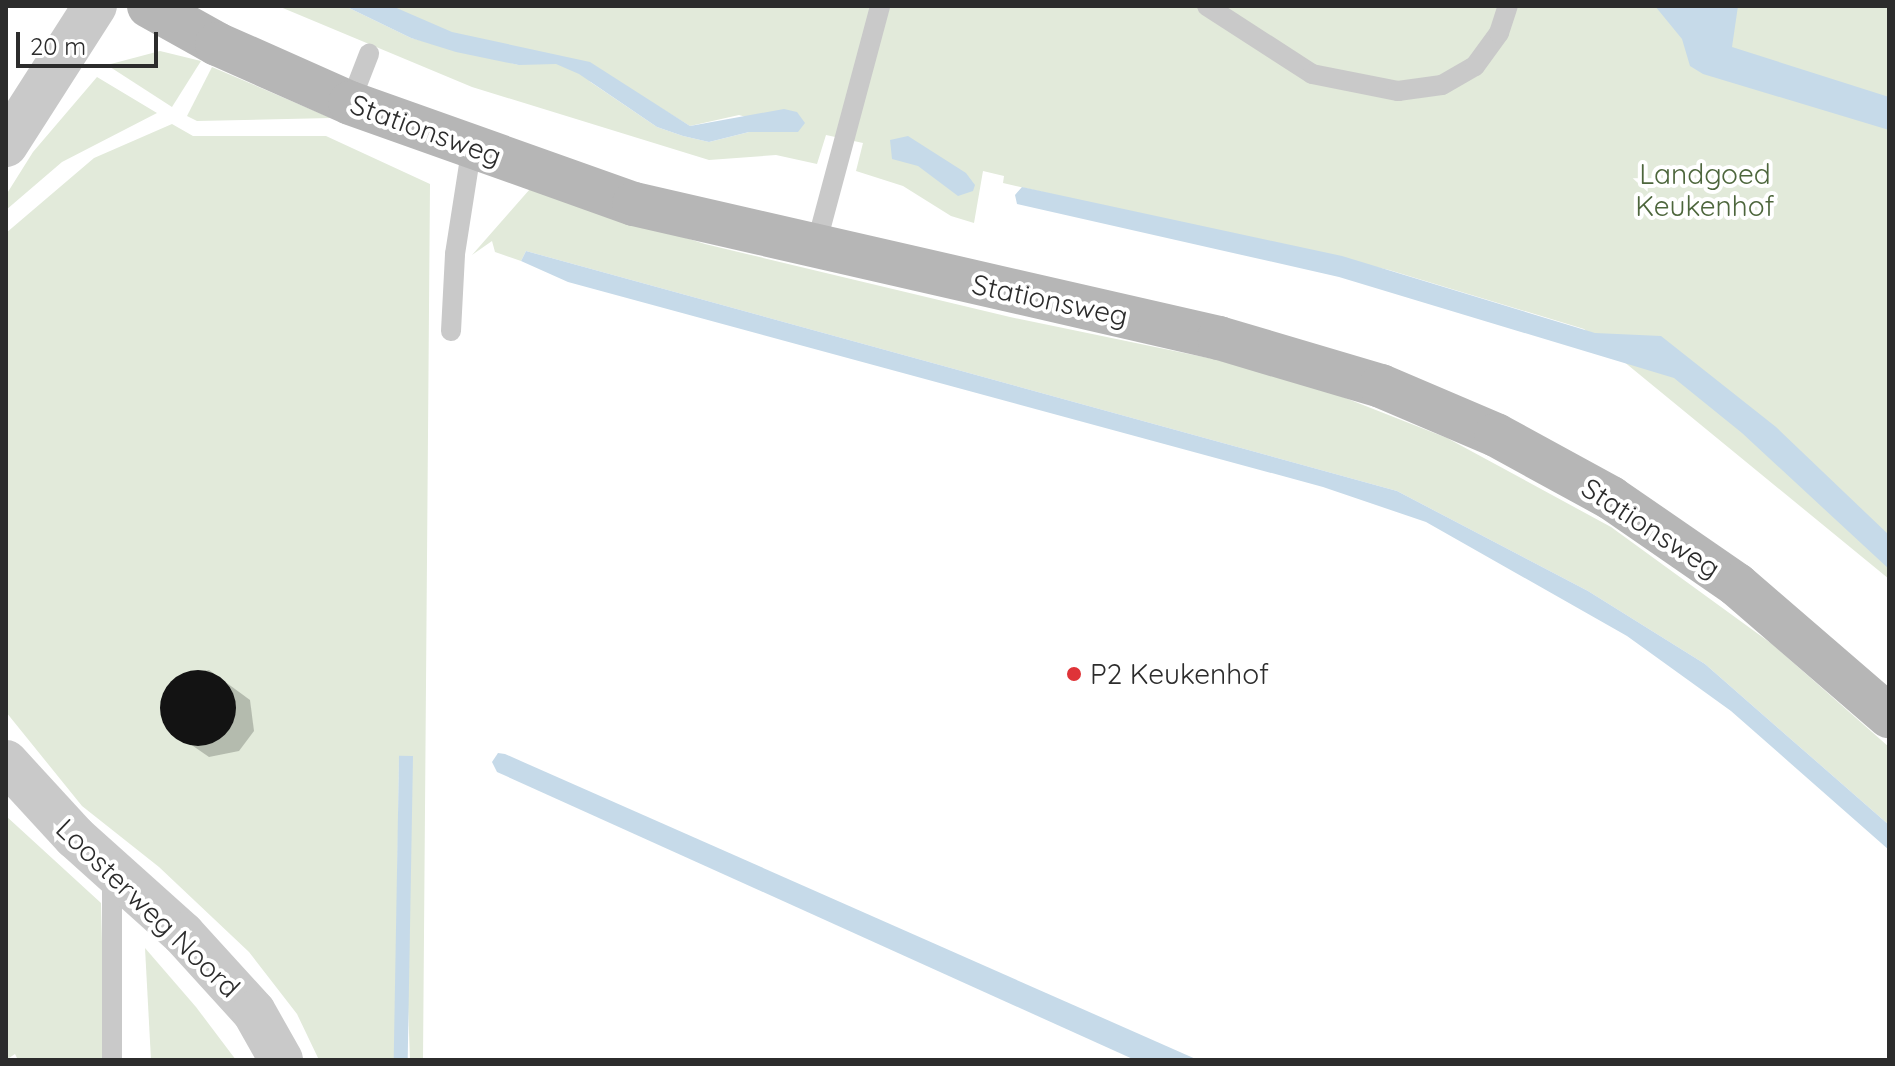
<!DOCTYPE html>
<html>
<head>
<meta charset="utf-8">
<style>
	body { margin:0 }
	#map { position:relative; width:1895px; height:1066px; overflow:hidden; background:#fff; font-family:Quicksand,sans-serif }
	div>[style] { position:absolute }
	.green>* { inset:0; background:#e2eada }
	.water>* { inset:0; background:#c6dae9; transform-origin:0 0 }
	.shadow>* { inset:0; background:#0003 }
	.building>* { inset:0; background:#131313 }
	.round { border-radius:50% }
	.service>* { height:20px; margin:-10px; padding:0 10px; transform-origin:10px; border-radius:10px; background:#c9c9c9 }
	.tertiary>* { height:44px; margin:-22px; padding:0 22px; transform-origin:22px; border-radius:22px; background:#c9c9c9 }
	.secondary>* { height:44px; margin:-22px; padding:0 22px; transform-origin:22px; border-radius:22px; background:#b6b6b6 }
	.dots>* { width:22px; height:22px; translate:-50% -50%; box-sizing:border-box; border:4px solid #fff; border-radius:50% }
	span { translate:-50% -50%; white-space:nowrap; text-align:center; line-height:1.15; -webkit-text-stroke:8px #fff; paint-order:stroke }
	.street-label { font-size:28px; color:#2c2c2c }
	.park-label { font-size:28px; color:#4d663c }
	.poi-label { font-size:28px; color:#2c2c2c }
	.left { translate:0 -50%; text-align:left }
	.frame { position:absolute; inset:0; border:8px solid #2c2c2c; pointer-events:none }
	.scale { position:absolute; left:16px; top:32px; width:142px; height:36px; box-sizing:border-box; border:4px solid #2c2c2c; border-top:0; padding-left:10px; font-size:24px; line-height:28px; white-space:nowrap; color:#2c2c2c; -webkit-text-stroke:6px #fff; paint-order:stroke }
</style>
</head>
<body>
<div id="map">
	<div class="green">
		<div style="clip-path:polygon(evenodd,278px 6px,345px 6px,411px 38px,519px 65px,375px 6px,1889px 6px,1889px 579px,1584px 329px,1389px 270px,1003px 183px,1004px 176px,983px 171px,974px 223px,951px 216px,903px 186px,856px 171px,863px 143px,826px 135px,817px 164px,776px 155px,709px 160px,472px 87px,278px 6px,589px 81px,651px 102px,690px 126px,739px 115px,797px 132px,749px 132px,709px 142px,683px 136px,657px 127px,589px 81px)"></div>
		<div style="clip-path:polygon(160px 51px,201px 61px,172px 107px,107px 65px)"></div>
		<div style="clip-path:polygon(212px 67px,331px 118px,197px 121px,187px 116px)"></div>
		<div style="clip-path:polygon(97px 77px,157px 113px,62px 162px,6px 210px,6px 195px,33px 152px)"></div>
		<div style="clip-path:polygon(172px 124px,193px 136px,326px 136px,430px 184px,423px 1060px,410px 1060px,399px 757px,395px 1060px,319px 1060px,297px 1014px,249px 952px,159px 867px,82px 806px,6px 712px,6px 233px,94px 158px)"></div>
		<div style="clip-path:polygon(530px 189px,705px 244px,1010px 317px,1218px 360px,1325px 390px,1447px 438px,1611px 527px,1772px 644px,1889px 747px,1889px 825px,1705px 664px,1588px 591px,1397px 491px,526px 251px,521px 261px,495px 252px,492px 241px,472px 255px)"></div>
		<div style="clip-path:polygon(6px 816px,101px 903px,105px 1060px,18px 1060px,15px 1054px,6px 1060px)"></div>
		<div style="clip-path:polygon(145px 948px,196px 1007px,236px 1060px,151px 1060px)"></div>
	</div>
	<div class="water">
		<div style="clip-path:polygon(345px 6px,392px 6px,452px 32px,590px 62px,690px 126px,784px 109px,797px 112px,805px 123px,798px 132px,749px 132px,709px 142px,683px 136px,657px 127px,579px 74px,556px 64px,519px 65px,456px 52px,411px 38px)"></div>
		<div style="clip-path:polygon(1655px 6px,1738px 6px,1732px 47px,1889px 97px,1889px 130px,1703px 74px,1690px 66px,1682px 39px)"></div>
		<div style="clip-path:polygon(908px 136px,966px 173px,975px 185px,973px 191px,958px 196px,918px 166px,892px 159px,890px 140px)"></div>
		<div style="clip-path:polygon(1022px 187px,1342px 256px,1595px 333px,1661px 336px,1776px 427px,1889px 535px,1889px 569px,1742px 433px,1674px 378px,1339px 277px,1017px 204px,1015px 195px)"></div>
		<div style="clip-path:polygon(526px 251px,1397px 491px,1588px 591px,1705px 664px,1889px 825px,1889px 850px,1731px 711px,1627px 636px,1426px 522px,1323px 487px,568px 282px,521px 261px)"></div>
		<div style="clip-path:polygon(498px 753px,505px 754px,1198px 1060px,1135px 1060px,497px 772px,492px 762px)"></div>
		<div style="left:413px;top:756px;width:304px;height:14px;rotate:91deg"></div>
	</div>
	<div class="shadow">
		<div style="clip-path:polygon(209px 670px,250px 700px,254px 731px,239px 751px,209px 757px,167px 728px,161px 699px,179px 676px)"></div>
	</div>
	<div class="building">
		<div class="round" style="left:160px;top:670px;width:76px;height:76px"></div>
	</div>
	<div class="service">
		<div style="left:1207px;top:6px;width:125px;rotate:32.9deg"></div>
		<div style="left:1312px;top:74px;width:88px;rotate:11.2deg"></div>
		<div style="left:1398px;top:91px;width:44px;rotate:-7.8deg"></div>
		<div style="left:1442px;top:85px;width:38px;rotate:-30deg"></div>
		<div style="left:1475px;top:66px;width:41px;rotate:-54deg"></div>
		<div style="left:1499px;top:33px;width:28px;rotate:-72deg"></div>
		<div style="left:350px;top:103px;width:53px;rotate:-68.8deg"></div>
		<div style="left:815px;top:249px;width:252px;rotate:-75deg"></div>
		<div style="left:451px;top:331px;width:77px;rotate:-87deg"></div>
		<div style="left:455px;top:254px;width:109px;rotate:-81.1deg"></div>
		<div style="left:112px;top:1060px;width:185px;rotate:-90deg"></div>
	</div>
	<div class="tertiary">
		<div style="left:6px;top:145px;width:165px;rotate:-57.4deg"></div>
		<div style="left:6px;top:762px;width:102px;rotate:47.4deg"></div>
		<div style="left:75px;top:837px;width:145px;rotate:41.9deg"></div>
		<div style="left:183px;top:934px;width:105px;rotate:47.7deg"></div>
		<div style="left:254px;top:1012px;width:55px;rotate:60.6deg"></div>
	</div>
	<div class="secondary">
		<div style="left:149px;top:6px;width:78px;rotate:29.2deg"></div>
		<div style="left:217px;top:44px;width:145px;rotate:23.9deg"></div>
		<div style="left:350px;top:103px;width:301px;rotate:19.6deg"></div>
		<div style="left:634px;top:204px;width:600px;rotate:12.9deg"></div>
		<div style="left:1219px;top:338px;width:169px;rotate:16.5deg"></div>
		<div style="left:1381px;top:386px;width:125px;rotate:23.1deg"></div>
		<div style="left:1496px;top:435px;width:131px;rotate:28.7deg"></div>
		<div style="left:1611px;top:498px;width:153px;rotate:34.6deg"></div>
		<div style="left:1737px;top:585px;width:201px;rotate:40.8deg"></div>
	</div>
	<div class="dots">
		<div style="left:1074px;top:674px;background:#df3338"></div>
	</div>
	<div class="street-label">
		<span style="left:426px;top:130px;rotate:20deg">Stationsweg</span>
		<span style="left:1050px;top:300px;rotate:12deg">Stationsweg</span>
		<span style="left:1651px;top:528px;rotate:33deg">Stationsweg</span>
		<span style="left:148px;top:908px;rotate:44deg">Loosterweg Noord</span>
	</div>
	<div class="park-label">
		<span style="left:1705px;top:190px">Landgoed<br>Keukenhof</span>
	</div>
	<div class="poi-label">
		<span class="left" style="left:1090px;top:674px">P2 Keukenhof</span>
	</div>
	<div class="frame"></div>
	<div class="scale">20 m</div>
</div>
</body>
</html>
